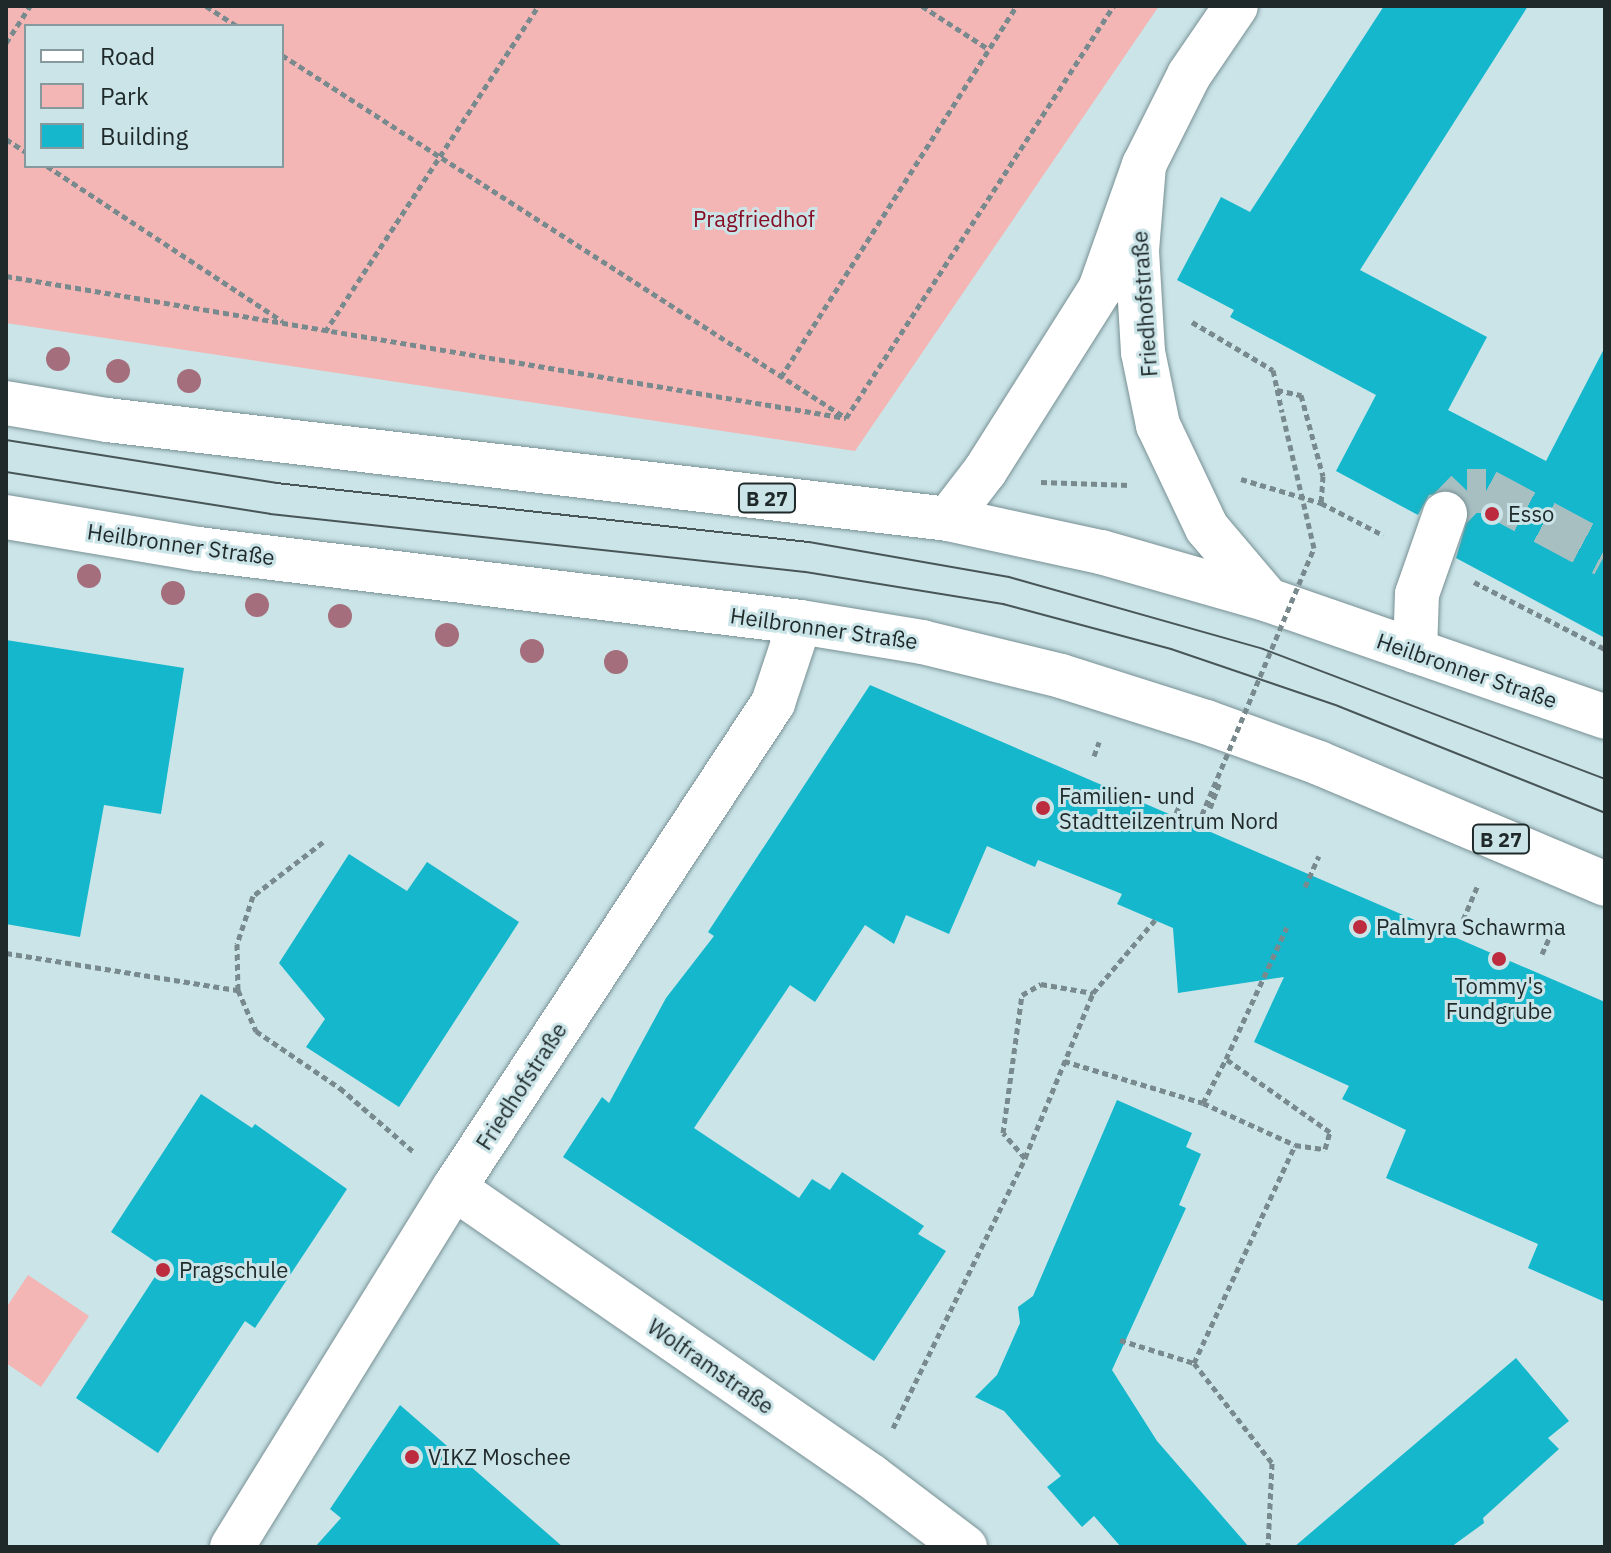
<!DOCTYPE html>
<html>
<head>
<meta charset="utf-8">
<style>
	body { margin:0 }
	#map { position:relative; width:1611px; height:1553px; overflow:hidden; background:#cae4e8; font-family:"IBM Plex Sans",sans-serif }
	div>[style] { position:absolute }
	.green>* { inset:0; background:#f3b6b5 }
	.building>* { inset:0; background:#14b7cb }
	.minor-tunnel>* { height:44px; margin-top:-22px; transform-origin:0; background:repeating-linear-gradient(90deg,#a8bfc2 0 44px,transparent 0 66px) }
	.path>* { height:5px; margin-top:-2.5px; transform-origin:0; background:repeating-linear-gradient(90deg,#788a8d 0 6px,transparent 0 10px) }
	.roads { filter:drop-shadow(0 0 2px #789094) drop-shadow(0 0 2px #789094) }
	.minor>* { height:44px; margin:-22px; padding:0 22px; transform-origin:22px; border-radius:22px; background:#fff }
	.major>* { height:44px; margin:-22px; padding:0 22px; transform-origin:22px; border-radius:22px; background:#fff }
	.tram>* { height:2px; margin:-1px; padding:0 1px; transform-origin:1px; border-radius:1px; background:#485658 }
	.path-bridge>* { height:5px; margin-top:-2.5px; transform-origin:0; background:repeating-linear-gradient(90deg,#788a8d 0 6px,transparent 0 10px) }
	.trees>* { width:24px; height:24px; margin:-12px; border-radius:50%; background:#a56e7c }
	.dots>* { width:22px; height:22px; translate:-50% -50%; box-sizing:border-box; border:4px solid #cae4e8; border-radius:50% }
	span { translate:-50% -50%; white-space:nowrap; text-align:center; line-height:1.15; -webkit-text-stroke:6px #cae4e8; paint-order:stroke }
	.shield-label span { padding:2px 6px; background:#cae4e8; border:2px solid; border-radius:6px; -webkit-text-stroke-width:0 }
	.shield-label { font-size:20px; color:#1f292a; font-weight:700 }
	.park-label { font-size:22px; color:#860e24 }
	.street-label { font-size:22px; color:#1f292a }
	.poi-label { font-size:22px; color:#1f292a }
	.left { translate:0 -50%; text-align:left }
	.frame { position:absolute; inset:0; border:8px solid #1f292a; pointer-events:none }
	.legend { position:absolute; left:24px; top:24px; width:260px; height:144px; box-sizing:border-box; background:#cae4e8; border:2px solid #86999c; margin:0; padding:10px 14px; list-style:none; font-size:24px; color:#1f292a }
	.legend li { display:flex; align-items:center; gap:16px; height:40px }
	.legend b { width:40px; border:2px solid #86999c }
</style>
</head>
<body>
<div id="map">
	<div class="green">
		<div style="clip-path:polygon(evenodd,6px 6px,1159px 6px,855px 451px,6px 323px,6px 6px,26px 26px,282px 26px,282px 166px,26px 166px,26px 26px)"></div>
		<div style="clip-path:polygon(28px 1275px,89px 1316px,41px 1387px,6px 1363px,6px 1308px)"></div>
	</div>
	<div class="building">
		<div style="clip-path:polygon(1384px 6px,1528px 6px,1360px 270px,1487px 337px,1448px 410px,1546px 461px,1605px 347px,1605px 638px,1456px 558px,1470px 510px,1454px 491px,1429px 495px,1418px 515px,1336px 471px,1376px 395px,1230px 317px,1234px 310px,1177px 280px,1221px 197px,1250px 212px)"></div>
		<div style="clip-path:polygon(6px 640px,184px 668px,161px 814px,104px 805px,80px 937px,6px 924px)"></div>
		<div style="clip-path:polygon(870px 685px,1605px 1002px,1605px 1302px,1528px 1268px,1538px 1244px,1386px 1178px,1406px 1130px,1342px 1099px,1349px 1086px,1254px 1042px,1284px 977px,1178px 993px,1173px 928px,1117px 904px,1122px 894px,1038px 860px,1035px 867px,987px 846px,949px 934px,906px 915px,894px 944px,865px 925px,815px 1002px,790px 985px,694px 1128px,799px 1198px,812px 1179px,830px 1190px,842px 1172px,924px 1226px,918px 1234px,946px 1251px,874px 1361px,563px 1157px,602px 1097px,609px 1103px,666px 998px,714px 936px,708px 932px)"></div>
		<div style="clip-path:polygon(349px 854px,407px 891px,427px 862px,519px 922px,399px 1107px,306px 1047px,325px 1019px,279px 963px)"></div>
		<div style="clip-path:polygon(201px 1094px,252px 1128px,255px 1124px,347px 1189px,255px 1328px,245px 1321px,158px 1453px,76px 1398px,162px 1266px,111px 1232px)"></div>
		<div style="clip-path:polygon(1117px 1100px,1192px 1133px,1186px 1147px,1201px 1154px,1179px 1205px,1186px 1208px,1112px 1370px,1157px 1441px,1249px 1547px,1121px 1547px,1094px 1516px,1082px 1527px,1047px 1487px,1061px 1476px,1004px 1411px,975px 1397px,997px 1375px,1020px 1323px,1018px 1307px,1033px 1296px)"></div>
		<div style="clip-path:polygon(1516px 1358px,1569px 1421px,1548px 1438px,1559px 1449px,1483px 1518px,1484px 1523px,1451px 1547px,1294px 1547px)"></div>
		<div style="clip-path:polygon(400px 1405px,563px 1547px,315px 1547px,341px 1518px,330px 1509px)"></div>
	</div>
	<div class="minor-tunnel">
		<div style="left:1445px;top:514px;width:32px;rotate:-46deg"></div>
		<div style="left:1467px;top:491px;width:19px"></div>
		<div style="left:1486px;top:491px;width:135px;rotate:28.3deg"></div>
	</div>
	<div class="path">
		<div style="left:206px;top:6px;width:37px;rotate:33deg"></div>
		<div style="left:922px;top:6px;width:77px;rotate:32.9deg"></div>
		<div style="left:6px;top:43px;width:44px;rotate:-57deg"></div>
		<div style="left:282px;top:55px;width:667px;rotate:32.76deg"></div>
		<div style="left:6px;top:139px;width:24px;rotate:33deg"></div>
		<div style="left:47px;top:166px;width:282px;rotate:33.4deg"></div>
		<div style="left:6px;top:276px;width:852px;rotate:9.6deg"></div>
		<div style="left:1192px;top:322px;width:94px;rotate:30.7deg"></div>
		<div style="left:1273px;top:370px;width:43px;rotate:77.9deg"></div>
		<div style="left:325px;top:332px;width:389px;rotate:-56.8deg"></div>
		<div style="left:781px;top:377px;width:439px;rotate:-57.6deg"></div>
		<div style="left:1277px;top:390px;width:25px;rotate:12deg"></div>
		<div style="left:1301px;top:395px;width:84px;rotate:74.8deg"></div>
		<div style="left:1323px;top:476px;width:27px;rotate:94deg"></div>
		<div style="left:846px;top:418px;width:491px;rotate:-57deg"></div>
		<div style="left:1241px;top:479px;width:84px;rotate:16.7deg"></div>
		<div style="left:1321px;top:503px;width:70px;rotate:27.3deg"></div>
		<div style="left:1041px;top:482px;width:89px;rotate:1.9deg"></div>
		<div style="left:1474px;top:582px;width:147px;rotate:27.1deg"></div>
		<div style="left:1094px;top:756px;width:15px;rotate:-70deg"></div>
		<div style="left:1210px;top:808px;width:30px;rotate:-69deg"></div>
		<div style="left:1176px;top:813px;width:19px;rotate:-65deg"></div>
		<div style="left:323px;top:842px;width:88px;rotate:142.4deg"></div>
		<div style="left:253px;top:896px;width:51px;rotate:108.4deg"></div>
		<div style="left:237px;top:944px;width:46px;rotate:88.8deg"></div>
		<div style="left:238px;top:990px;width:45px;rotate:66.3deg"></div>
		<div style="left:256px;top:1031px;width:102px;rotate:34.2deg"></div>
		<div style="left:340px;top:1088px;width:99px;rotate:40.9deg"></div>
		<div style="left:1305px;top:887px;width:34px;rotate:-66deg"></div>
		<div style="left:1463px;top:920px;width:36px;rotate:-67deg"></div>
		<div style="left:6px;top:953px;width:235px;rotate:9.1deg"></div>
		<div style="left:1542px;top:954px;width:39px;rotate:-66deg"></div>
		<div style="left:1064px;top:1061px;width:145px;rotate:16.8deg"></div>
		<div style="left:1203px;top:1103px;width:101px;rotate:24.5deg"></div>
		<div style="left:1295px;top:1145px;width:30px;rotate:8deg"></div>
		<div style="left:1325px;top:1149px;width:18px;rotate:-74deg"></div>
		<div style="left:1330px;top:1132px;width:127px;rotate:-144.9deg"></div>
		<div style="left:1226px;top:1059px;width:145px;rotate:-65.2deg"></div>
		<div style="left:1203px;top:1103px;width:50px;rotate:-62.4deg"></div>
		<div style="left:1025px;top:1158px;width:33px;rotate:-131deg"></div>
		<div style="left:1003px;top:1133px;width:139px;rotate:-82.2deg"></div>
		<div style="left:1022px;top:995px;width:22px;rotate:-30deg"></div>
		<div style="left:1041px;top:984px;width:53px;rotate:9.8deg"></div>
		<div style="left:1120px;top:1340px;width:77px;rotate:17.3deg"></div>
		<div style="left:1194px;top:1363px;width:240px;rotate:-65.1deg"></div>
		<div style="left:1194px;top:1363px;width:127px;rotate:52deg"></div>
		<div style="left:1272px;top:1463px;width:84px;rotate:92.7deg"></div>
		<div style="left:893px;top:1428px;width:301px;rotate:-63.9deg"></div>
		<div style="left:1025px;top:1158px;width:178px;rotate:-67.6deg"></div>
		<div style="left:1093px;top:993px;width:96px;rotate:-49.7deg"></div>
	</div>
	<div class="roads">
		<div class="minor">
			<div style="left:1144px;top:165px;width:101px;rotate:-63.4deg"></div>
			<div style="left:1189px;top:75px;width:83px;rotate:-55.7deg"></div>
			<div style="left:948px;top:519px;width:61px;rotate:-52.4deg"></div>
			<div style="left:985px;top:471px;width:215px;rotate:-57.7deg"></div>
			<div style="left:1100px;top:289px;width:132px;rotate:-70.5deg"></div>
			<div style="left:1144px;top:165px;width:86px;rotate:94.7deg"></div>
			<div style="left:1137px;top:251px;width:101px;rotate:86.6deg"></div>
			<div style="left:1143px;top:352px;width:75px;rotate:78.4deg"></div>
			<div style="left:1158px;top:425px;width:114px;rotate:64.6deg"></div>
			<div style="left:1207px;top:528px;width:94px;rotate:49.7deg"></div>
			<div style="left:1415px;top:651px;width:57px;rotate:-88deg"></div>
			<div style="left:1417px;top:594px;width:85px;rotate:-70.7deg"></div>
			<div style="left:454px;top:1188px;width:507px;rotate:34.63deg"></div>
			<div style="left:871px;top:1476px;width:118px;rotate:37.1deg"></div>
			<div style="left:232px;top:1547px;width:422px;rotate:-58.3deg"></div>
			<div style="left:454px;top:1188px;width:581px;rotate:-56.67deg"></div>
			<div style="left:773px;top:703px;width:85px;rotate:-71.6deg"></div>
		</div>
		<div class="major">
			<div style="left:6px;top:403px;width:102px;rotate:9.6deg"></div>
			<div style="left:107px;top:420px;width:847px;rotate:6.71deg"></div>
			<div style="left:948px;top:519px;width:157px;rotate:12.2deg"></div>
			<div style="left:1101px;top:552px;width:174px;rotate:16deg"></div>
			<div style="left:1268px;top:600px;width:357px;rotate:19.1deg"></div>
			<div style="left:6px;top:517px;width:195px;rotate:9.5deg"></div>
			<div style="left:198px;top:549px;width:606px;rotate:6.91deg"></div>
			<div style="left:800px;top:622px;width:124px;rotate:9.3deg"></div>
			<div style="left:922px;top:642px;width:143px;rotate:13.7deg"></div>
			<div style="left:1061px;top:676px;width:152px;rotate:17.6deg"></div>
			<div style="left:1206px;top:722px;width:120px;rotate:19.9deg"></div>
			<div style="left:1319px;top:763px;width:311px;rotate:22.9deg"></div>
		</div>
	</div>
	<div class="tram">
		<div style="left:6px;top:440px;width:273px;rotate:9deg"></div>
		<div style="left:276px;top:483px;width:536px;rotate:6.32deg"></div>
		<div style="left:809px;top:542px;width:203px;rotate:9.9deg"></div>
		<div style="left:1009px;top:577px;width:264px;rotate:15.8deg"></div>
		<div style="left:1263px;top:649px;width:366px;rotate:20.8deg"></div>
		<div style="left:6px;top:472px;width:267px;rotate:9deg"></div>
		<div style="left:270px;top:514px;width:538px;rotate:6.19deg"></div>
		<div style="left:805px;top:572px;width:201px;rotate:9.2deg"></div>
		<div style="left:1003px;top:604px;width:174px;rotate:15deg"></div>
		<div style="left:1171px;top:649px;width:176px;rotate:18.8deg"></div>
		<div style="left:1338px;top:706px;width:288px;rotate:21.8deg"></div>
	</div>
	<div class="path-bridge">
		<div style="left:1198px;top:824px;width:299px;rotate:-67.2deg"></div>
		<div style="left:1314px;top:548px;width:140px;rotate:-103.2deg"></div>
	</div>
	<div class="trees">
		<div style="left:58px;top:359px"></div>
		<div style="left:118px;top:371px"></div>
		<div style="left:189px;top:381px"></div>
		<div style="left:89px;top:576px"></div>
		<div style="left:173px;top:593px"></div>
		<div style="left:257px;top:605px"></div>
		<div style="left:340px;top:616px"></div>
		<div style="left:447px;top:635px"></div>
		<div style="left:532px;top:651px"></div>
		<div style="left:616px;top:662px"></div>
	</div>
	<div class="dots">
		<div style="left:1492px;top:514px;background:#bc2b3e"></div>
		<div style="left:1043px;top:808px;background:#bc2b3e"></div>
		<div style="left:1360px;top:927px;background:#bc2b3e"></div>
		<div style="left:1499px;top:959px;background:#bc2b3e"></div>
		<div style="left:163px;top:1270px;background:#bc2b3e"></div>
		<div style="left:412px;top:1457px;background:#bc2b3e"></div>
	</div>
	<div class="shield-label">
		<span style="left:767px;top:498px">B 27</span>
		<span style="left:1501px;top:839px">B 27</span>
	</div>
	<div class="park-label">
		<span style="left:754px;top:219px">Pragfriedhof</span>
	</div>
	<div class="street-label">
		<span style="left:1144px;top:304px;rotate:-94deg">Friedhofstraße</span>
		<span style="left:181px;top:544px;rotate:8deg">Heilbronner Straße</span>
		<span style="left:824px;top:628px;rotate:8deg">Heilbronner Straße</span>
		<span style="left:1467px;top:670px;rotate:19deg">Heilbronner Straße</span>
		<span style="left:521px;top:1086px;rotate:-57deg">Friedhofstraße</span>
		<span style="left:711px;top:1366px;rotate:35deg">Wolframstraße</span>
	</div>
	<div class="poi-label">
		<span class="left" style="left:1508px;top:514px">Esso</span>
		<span class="left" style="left:1059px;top:808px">Familien- und<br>Stadtteilzentrum Nord</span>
		<span class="left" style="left:1376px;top:927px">Palmyra Schawrma</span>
		<span style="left:1499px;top:998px">Tommy's<br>Fundgrube</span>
		<span class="left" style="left:179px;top:1270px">Pragschule</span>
		<span class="left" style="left:428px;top:1457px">VIKZ Moschee</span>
	</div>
	<div class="frame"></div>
	<ul class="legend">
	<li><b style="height:10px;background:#fff"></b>Road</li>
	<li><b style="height:22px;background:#f3b6b5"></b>Park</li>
	<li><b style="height:22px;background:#14b7cb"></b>Building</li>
	</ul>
</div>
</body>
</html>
